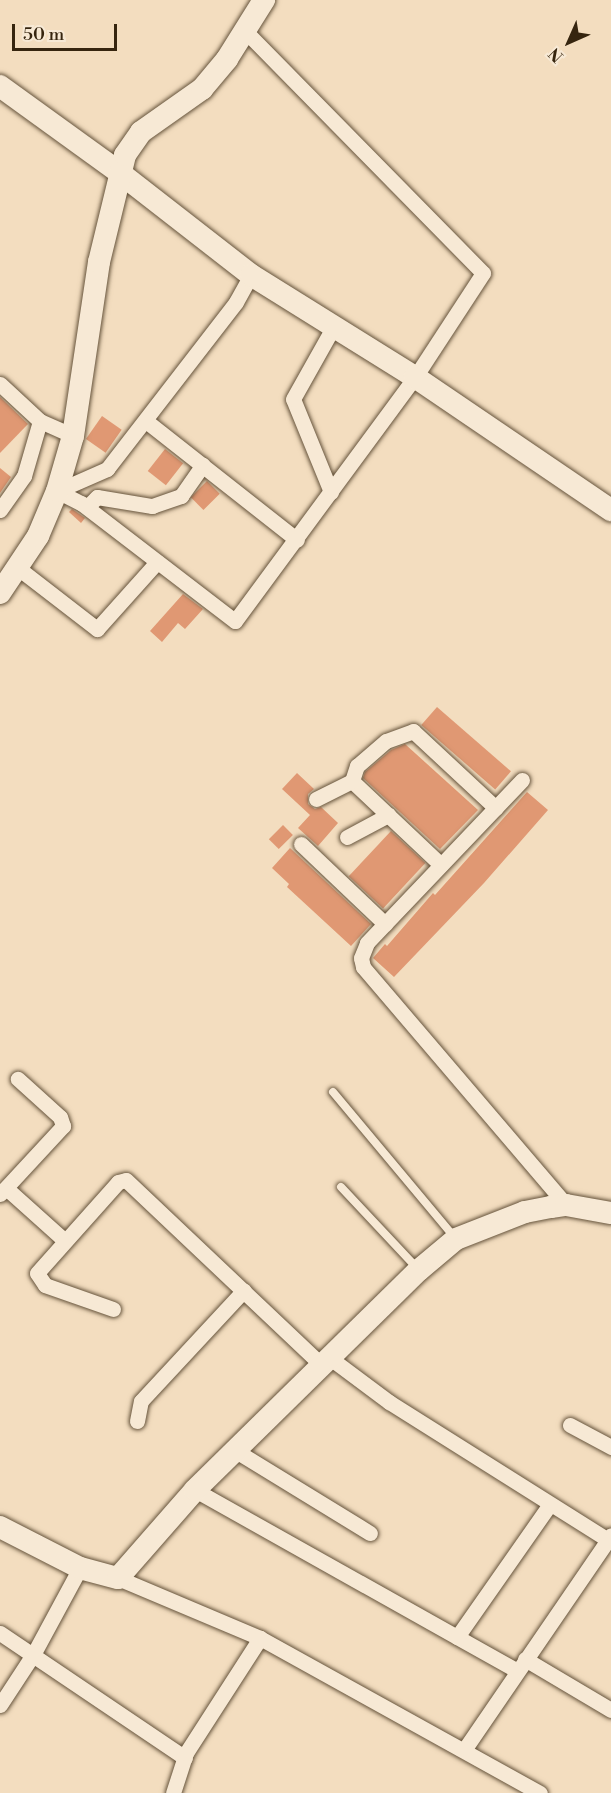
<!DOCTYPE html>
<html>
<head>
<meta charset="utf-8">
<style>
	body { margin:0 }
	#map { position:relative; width:611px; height:1793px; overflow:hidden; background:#f3ddbf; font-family:"Libre Bodoni",serif }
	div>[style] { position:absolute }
	.building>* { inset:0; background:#e09873; transform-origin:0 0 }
	.roads { filter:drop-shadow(0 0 2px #65533b) drop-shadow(0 0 2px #65533b) }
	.lane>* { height:8px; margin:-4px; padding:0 4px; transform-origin:4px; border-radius:4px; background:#f7e9d5 }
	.street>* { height:15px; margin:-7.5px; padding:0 7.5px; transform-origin:7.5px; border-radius:7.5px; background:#f7e9d5 }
	.secondary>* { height:22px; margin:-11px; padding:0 11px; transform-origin:11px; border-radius:11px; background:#f7e9d5 }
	span { translate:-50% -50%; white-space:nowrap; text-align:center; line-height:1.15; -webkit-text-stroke:5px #f7e9d5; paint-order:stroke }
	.north { position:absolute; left:539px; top:12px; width:60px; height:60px; -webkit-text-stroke:4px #f7e9d5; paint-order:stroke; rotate:225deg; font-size:16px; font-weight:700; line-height:24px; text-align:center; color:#36250f }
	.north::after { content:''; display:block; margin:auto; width:21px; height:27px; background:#36250f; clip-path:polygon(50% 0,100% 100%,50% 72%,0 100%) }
	.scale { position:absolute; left:12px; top:24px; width:105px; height:27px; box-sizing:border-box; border:3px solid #36250f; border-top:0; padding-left:8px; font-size:18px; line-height:21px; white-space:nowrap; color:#36250f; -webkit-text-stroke:4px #f7e9d5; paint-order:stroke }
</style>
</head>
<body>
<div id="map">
	<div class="building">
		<div style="clip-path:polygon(0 397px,28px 424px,0 453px)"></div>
		<div style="left:102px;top:416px;width:24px;height:28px;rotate:35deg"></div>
		<div style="left:165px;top:449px;width:23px;height:28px;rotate:38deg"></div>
		<div style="clip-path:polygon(0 468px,11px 477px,0 493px)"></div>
		<div style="left:207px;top:481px;width:18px;height:23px;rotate:45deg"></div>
		<div style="clip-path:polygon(72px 509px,85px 518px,81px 523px,69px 512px)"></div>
		<div style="clip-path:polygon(183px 594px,203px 609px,185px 629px,178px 623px,162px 642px,150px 631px)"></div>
		<div style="left:437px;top:707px;width:98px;height:24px;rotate:41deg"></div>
		<div style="clip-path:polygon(405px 744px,478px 810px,440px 849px,363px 778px,365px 772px,391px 750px)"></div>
		<div style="clip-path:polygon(297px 773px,314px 789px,308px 794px,308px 804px,315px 809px,321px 807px,338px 823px,318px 846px,298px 828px,310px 815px,282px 789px)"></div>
		<div style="clip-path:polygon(527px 792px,548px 810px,484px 883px,394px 977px,373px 958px,385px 944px,387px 946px,433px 893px,435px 895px)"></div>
		<div style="left:283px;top:825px;width:14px;height:20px;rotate:45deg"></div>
		<div style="left:391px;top:831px;width:47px;height:62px;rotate:43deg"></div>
		<div style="clip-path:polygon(290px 848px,371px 924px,351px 946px,287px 887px,289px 884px,272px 868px)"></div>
	</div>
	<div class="roads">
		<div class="lane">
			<div style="left:333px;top:1092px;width:190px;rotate:50.1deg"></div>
			<div style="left:341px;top:1187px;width:112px;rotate:46.8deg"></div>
		</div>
		<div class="street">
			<div style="left:0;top:384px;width:54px;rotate:42.8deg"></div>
			<div style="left:40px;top:421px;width:36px;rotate:24deg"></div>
			<div style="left:146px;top:421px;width:192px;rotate:38.2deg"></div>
			<div style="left:57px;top:491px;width:27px;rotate:27deg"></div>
			<div style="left:81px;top:503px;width:194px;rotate:37.5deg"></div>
			<div style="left:235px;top:621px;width:303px;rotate:-53.6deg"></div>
			<div style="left:415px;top:377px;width:124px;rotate:-56.8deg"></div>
			<div style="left:483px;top:273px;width:339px;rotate:-134.5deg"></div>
			<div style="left:57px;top:491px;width:55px;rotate:-23.7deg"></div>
			<div style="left:107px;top:469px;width:211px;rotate:-52.3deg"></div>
			<div style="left:236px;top:302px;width:31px;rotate:-61deg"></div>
			<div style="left:331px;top:492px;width:100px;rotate:-112.2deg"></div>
			<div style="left:293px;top:399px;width:84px;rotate:-60.7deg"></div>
			<div style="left:87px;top:507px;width:14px;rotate:-45deg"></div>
			<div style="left:97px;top:497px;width:56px;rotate:9.3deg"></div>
			<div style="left:152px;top:506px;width:31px;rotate:-19deg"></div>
			<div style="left:181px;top:496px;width:38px;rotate:-55deg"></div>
			<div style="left:0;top:510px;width:42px;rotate:-54.8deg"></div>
			<div style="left:24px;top:476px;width:57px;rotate:-73.8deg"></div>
			<div style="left:18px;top:568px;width:100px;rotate:37.7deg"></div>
			<div style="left:97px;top:629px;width:90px;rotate:-48.2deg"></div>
			<div style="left:522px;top:780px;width:225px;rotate:133.6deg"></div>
			<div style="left:367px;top:943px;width:16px;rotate:112deg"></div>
			<div style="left:361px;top:958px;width:9px;rotate:77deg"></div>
			<div style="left:363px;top:967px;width:313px;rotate:49.5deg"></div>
			<div style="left:352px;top:781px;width:122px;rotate:43.3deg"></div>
			<div style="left:316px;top:799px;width:40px;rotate:-26.6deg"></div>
			<div style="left:352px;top:781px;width:16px;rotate:-72deg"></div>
			<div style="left:357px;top:766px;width:38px;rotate:-41deg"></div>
			<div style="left:386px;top:741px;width:29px;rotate:-20deg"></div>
			<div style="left:413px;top:731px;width:113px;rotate:42.9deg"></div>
			<div style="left:347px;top:837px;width:47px;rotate:-28.2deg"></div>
			<div style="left:301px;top:844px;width:116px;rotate:43.6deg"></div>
			<div style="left:6px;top:1188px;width:79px;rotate:41.9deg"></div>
			<div style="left:0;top:1194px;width:93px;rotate:-47.2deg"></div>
			<div style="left:63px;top:1126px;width:9px;rotate:-108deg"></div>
			<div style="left:60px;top:1117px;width:57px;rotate:-137.9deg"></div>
			<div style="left:113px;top:1309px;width:72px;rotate:-160.6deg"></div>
			<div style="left:45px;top:1285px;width:14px;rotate:-124deg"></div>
			<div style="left:37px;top:1273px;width:122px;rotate:-48.3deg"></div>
			<div style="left:118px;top:1182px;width:8px;rotate:-14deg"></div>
			<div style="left:126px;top:1180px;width:271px;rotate:43.4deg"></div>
			<div style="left:330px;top:1358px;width:74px;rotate:36.7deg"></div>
			<div style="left:389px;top:1402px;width:259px;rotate:32.2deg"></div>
			<div style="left:137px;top:1421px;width:20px;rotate:-79deg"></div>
			<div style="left:141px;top:1401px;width:151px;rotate:-47.1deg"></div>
			<div style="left:570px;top:1425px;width:47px;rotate:28.2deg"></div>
			<div style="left:236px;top:1451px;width:157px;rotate:31.5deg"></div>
			<div style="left:195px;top:1490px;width:369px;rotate:29.3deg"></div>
			<div style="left:118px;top:1578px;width:154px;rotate:22.9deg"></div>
			<div style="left:260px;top:1638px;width:320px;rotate:29deg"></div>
			<div style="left:0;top:1633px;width:223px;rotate:34deg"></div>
			<div style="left:457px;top:1637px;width:162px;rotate:-55deg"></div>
			<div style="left:525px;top:1659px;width:100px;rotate:30.7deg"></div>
			<div style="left:0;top:1705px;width:62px;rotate:-56.8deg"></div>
			<div style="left:34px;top:1653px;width:97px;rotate:-61.6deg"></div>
			<div style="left:464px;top:1750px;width:260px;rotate:-55.6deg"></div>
			<div style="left:173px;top:1793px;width:42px;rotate:-72deg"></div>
			<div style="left:186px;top:1753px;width:137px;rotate:-57.2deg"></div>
		</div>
		<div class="secondary">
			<div style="left:0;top:86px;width:148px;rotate:35.9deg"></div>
			<div style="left:120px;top:173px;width:166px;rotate:37.9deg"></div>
			<div style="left:251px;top:275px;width:193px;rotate:31.9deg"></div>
			<div style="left:415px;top:377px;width:237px;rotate:34.2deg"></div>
			<div style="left:0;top:593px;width:69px;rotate:-56.3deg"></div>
			<div style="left:38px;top:536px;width:49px;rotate:-67.1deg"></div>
			<div style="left:57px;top:491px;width:57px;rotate:-73.8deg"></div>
			<div style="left:73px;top:436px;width:176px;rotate:-81.5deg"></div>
			<div style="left:99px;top:262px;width:110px;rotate:-76.3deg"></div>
			<div style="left:125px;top:155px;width:28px;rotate:-55deg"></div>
			<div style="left:141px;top:132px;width:75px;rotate:-35.2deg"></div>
			<div style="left:202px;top:89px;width:39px;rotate:-50deg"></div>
			<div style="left:227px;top:59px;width:70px;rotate:-57.9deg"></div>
			<div style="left:0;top:1527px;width:90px;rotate:27.1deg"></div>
			<div style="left:80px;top:1568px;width:39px;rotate:15deg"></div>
			<div style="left:118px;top:1578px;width:117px;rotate:-48.8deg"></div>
			<div style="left:195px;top:1490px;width:314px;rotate:-44.5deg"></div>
			<div style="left:419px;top:1270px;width:48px;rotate:-40deg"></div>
			<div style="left:456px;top:1239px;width:74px;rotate:-21.4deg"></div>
			<div style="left:525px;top:1212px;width:26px;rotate:-11deg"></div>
			<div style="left:551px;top:1207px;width:15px;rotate:-8deg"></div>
			<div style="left:566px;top:1205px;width:46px;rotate:10.1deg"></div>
		</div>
	</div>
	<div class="north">N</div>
	<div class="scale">50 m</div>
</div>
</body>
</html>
